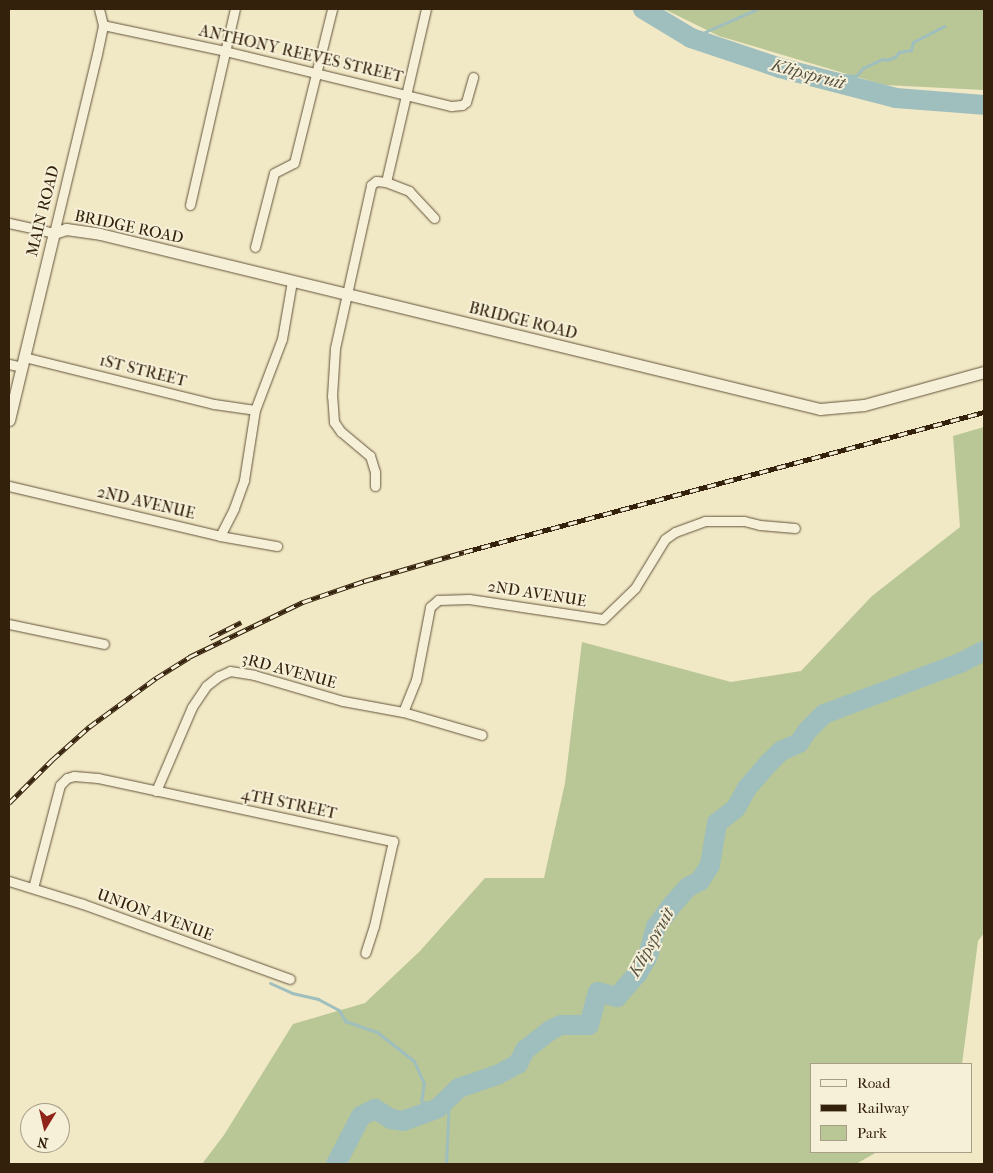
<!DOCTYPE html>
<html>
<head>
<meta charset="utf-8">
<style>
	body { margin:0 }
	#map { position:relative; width:993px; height:1173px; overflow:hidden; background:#f1e8c5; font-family:"IM FELL French Canon",serif }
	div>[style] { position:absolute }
	.green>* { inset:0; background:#b9c695 }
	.stream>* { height:3px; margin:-1.5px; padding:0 1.5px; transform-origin:1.5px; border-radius:1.5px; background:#9fbebe }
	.river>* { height:20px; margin:-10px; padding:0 10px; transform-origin:10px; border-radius:10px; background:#9fbebe }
	.roads { filter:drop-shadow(0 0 1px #63533a) drop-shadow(0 0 1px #63533a) }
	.minor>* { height:9px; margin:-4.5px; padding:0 4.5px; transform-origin:4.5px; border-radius:4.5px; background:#f6f0d9 }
	.tertiary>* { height:11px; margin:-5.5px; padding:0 5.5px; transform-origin:5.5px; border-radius:5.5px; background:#f6f0d9 }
	.rail>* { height:5px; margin-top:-2.5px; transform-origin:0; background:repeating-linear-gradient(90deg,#f6f0d9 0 9px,#34210b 0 18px); box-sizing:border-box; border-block:1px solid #34210b }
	span { translate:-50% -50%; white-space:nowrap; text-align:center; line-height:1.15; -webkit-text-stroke:4px #f6f0d9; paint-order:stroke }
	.street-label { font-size:16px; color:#34210b }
	.water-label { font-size:18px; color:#545041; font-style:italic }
	.frame { position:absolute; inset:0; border:10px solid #34210b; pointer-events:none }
	.legend { position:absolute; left:810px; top:1063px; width:162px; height:90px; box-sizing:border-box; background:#f6f0d9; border:1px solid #a89d87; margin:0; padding:6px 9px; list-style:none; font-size:15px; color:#34210b }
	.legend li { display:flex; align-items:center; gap:10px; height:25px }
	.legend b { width:25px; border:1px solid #a89d87 }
	.north { position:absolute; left:20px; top:1103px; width:50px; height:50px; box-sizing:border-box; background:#f6f0d9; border:1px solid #a89d87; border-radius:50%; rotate:189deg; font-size:14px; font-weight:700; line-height:20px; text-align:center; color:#34210b }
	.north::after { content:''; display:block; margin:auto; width:18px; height:22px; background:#8f2418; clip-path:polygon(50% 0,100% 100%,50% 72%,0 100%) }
</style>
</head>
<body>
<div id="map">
	<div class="green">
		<div style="clip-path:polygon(664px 9px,984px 9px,984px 90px,884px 85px,719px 36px)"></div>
		<div style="clip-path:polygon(984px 427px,984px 933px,978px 941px,962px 1064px,812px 1064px,812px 1152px,877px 1152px,856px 1164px,202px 1164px,224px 1135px,293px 1024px,365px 1003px,420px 951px,485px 878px,544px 878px,565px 783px,582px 642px,731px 682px,801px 671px,872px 596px,960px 527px,953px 436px)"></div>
	</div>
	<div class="stream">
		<div style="left:691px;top:38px;width:72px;rotate:-23.7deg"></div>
		<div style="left:828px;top:81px;width:16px;rotate:-22deg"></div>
		<div style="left:843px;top:75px;width:13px;rotate:4deg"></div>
		<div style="left:856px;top:76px;width:11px;rotate:-49deg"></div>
		<div style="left:863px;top:68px;width:21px;rotate:-25deg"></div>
		<div style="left:882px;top:59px;width:5px;rotate:11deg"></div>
		<div style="left:887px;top:60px;width:9px;rotate:-21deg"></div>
		<div style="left:895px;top:57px;width:6px;rotate:-51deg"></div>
		<div style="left:899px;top:52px;width:12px;rotate:-9deg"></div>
		<div style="left:911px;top:50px;width:8px;rotate:-76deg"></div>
		<div style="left:913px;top:42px;width:35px;rotate:-27deg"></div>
		<div style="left:270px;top:983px;width:24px;rotate:24deg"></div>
		<div style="left:292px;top:993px;width:27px;rotate:13deg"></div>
		<div style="left:318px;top:999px;width:24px;rotate:28deg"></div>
		<div style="left:339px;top:1010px;width:13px;rotate:61deg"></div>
		<div style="left:345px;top:1021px;width:34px;rotate:19deg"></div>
		<div style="left:377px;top:1032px;width:47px;rotate:38.1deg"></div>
		<div style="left:414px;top:1061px;width:24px;rotate:66deg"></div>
		<div style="left:424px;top:1083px;width:18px;rotate:99deg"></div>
		<div style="left:421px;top:1101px;width:18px;rotate:22deg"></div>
		<div style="left:446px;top:1164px;width:66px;rotate:-87.4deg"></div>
	</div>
	<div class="river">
		<div style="left:643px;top:9px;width:56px;rotate:31.1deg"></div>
		<div style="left:691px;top:38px;width:94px;rotate:18.6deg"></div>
		<div style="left:780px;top:68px;width:120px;rotate:14.5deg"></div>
		<div style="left:896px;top:98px;width:88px;rotate:4.5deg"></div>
		<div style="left:336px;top:1164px;width:54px;rotate:-62.5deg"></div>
		<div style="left:361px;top:1116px;width:16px;rotate:-27deg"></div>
		<div style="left:375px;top:1109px;width:19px;rotate:32deg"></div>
		<div style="left:391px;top:1119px;width:12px;rotate:9deg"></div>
		<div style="left:403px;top:1121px;width:37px;rotate:-20deg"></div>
		<div style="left:438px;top:1108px;width:29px;rotate:-44deg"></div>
		<div style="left:459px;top:1088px;width:40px;rotate:-18.9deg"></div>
		<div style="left:497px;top:1075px;width:24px;rotate:-28deg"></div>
		<div style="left:518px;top:1064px;width:16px;rotate:-63deg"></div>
		<div style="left:525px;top:1050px;width:31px;rotate:-38deg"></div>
		<div style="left:549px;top:1031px;width:13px;rotate:-27deg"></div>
		<div style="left:561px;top:1025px;width:28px"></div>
		<div style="left:589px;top:1025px;width:34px;rotate:-75deg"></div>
		<div style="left:598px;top:992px;width:20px;rotate:15deg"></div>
		<div style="left:617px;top:997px;width:32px;rotate:-49deg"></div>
		<div style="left:638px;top:973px;width:20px;rotate:-60deg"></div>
		<div style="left:648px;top:956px;width:30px;rotate:-75deg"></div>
		<div style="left:656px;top:927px;width:27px;rotate:-54deg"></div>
		<div style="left:672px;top:905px;width:24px;rotate:-48deg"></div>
		<div style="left:688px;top:887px;width:13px;rotate:-27deg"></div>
		<div style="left:700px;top:881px;width:19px;rotate:-58deg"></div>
		<div style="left:710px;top:865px;width:43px;rotate:-80.5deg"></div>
		<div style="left:717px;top:823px;width:24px;rotate:-38deg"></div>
		<div style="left:736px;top:808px;width:23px;rotate:-61deg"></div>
		<div style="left:747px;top:788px;width:33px;rotate:-49deg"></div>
		<div style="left:769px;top:763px;width:17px;rotate:-45deg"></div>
		<div style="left:781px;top:751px;width:20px;rotate:-24deg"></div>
		<div style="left:799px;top:743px;width:14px;rotate:-56deg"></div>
		<div style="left:807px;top:731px;width:24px;rotate:-45deg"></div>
		<div style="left:824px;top:714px;width:147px;rotate:-20.6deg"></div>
		<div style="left:962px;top:662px;width:25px;rotate:-27deg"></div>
	</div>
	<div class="roads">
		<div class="minor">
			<div style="left:103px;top:25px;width:125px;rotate:12deg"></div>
			<div style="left:225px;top:51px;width:233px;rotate:13.7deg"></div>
			<div style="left:451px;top:106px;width:11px;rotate:-5deg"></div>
			<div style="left:462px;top:105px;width:5px;rotate:-37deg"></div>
			<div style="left:466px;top:102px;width:26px;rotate:-74deg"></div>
			<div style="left:386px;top:182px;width:178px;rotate:-77deg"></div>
			<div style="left:190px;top:205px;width:201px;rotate:-77.1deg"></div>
			<div style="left:9px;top:223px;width:46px;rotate:12.5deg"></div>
			<div style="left:54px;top:233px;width:184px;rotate:-76.5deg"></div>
			<div style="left:97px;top:54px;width:30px;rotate:-78deg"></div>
			<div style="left:103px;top:25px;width:16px;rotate:-104deg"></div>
			<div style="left:255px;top:247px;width:76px;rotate:-75.6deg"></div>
			<div style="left:274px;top:173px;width:22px;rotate:-27deg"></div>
			<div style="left:294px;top:163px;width:159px;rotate:-76.1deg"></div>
			<div style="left:24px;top:357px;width:196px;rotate:13.9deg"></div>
			<div style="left:214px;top:404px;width:41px;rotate:8.3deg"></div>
			<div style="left:9px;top:364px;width:13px;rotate:13deg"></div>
			<div style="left:9px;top:486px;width:217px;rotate:13.3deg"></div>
			<div style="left:220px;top:536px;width:58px;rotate:10deg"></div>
			<div style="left:375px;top:486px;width:14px;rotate:-90deg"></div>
			<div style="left:375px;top:472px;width:17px;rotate:-107deg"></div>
			<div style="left:370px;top:456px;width:38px;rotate:-140deg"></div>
			<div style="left:341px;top:432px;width:12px;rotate:-125deg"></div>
			<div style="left:334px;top:422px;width:26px;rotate:-94deg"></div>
			<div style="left:332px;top:396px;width:48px;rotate:-86.4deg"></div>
			<div style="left:335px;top:348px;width:167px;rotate:-77.5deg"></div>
			<div style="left:371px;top:185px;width:6px;rotate:-39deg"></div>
			<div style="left:376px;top:181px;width:10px;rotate:6deg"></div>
			<div style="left:386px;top:182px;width:25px;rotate:21deg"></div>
			<div style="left:409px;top:191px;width:37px;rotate:47deg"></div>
			<div style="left:220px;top:536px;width:31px;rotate:-63deg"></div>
			<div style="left:234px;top:508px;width:30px;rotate:-70deg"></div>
			<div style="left:244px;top:480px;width:71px;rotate:-81.1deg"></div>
			<div style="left:255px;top:410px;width:76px;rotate:-69.2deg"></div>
			<div style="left:282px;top:339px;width:59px;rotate:-80.2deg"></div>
			<div style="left:9px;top:624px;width:97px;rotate:11.9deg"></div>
			<div style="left:403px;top:712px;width:35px;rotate:-68deg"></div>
			<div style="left:416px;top:680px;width:74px;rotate:-79.1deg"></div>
			<div style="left:430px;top:607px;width:11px;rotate:-41deg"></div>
			<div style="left:438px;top:600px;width:31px;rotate:-2deg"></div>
			<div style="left:469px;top:599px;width:135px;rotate:8.5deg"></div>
			<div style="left:603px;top:619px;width:45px;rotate:-44.1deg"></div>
			<div style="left:635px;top:588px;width:57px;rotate:-58.5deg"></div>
			<div style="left:665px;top:539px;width:12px;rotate:-35deg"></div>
			<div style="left:675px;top:532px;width:32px;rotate:-20deg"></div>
			<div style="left:705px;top:521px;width:39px"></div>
			<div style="left:744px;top:521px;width:16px;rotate:14deg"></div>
			<div style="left:760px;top:525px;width:35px;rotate:5deg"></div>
			<div style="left:156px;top:791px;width:91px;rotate:-66.8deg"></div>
			<div style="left:192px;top:707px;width:25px;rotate:-56deg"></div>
			<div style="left:206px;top:686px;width:16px;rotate:-38deg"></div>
			<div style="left:219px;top:676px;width:12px;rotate:-24deg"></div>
			<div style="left:230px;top:671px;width:24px;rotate:9deg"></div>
			<div style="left:254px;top:675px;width:93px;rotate:16.3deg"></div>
			<div style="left:343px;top:701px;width:61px;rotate:10.4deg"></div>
			<div style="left:403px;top:712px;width:82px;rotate:16.2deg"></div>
			<div style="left:9px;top:881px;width:77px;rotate:17.3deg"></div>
			<div style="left:83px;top:904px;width:220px;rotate:19.9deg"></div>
			<div style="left:33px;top:888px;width:106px;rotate:-75.3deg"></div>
			<div style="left:60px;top:785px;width:10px;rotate:-45deg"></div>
			<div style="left:67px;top:778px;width:7px;rotate:-16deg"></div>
			<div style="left:74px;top:776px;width:24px;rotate:5deg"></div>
			<div style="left:98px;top:778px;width:302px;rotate:12.1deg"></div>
			<div style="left:393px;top:841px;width:87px;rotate:102.6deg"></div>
			<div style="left:374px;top:926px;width:28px;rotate:108deg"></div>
		</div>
		<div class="tertiary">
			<div style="left:9px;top:420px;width:192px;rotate:-76.5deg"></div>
			<div style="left:54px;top:233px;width:13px;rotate:-18deg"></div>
			<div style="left:66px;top:229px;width:34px;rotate:8deg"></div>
			<div style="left:100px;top:234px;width:741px;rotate:13.66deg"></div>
			<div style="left:820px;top:409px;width:44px;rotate:-5.2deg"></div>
			<div style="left:864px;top:405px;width:124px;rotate:-15.4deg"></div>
		</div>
	</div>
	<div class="rail">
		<div style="left:210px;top:638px;width:35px;rotate:-27deg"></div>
		<div style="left:9px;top:803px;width:61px;rotate:-45deg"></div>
		<div style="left:52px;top:760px;width:50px;rotate:-41.7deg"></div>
		<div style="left:89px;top:727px;width:83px;rotate:-36.2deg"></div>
		<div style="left:156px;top:678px;width:39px;rotate:-32deg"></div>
		<div style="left:189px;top:657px;width:127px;rotate:-25.8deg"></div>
		<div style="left:303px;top:602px;width:65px;rotate:-19deg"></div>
		<div style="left:364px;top:581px;width:104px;rotate:-16.2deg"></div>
		<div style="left:464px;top:552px;width:539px;rotate:-15.07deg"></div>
	</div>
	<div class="street-label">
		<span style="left:301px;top:54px;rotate:13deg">ANTHONY REEVES STREET</span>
		<span style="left:43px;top:211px;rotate:-76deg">MAIN ROAD</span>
		<span style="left:129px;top:227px;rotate:12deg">BRIDGE ROAD</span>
		<span style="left:523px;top:321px;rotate:14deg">BRIDGE ROAD</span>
		<span style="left:143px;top:371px;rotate:14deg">1ST STREET</span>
		<span style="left:146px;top:503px;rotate:13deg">2ND AVENUE</span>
		<span style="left:537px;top:594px;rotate:9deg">2ND AVENUE</span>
		<span style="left:289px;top:671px;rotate:15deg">3RD AVENUE</span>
		<span style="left:289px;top:804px;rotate:12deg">4TH STREET</span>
		<span style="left:155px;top:915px;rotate:20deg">UNION AVENUE</span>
	</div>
	<div class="water-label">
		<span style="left:808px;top:75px;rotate:15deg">Klipspruit</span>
		<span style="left:652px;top:943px;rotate:-61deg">Klipspruit</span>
	</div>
	<div class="frame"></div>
	<ul class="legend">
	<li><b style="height:6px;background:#f6f0d9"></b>Road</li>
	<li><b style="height:6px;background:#34210b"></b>Railway</li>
	<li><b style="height:14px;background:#b9c695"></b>Park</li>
	</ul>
	<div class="north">N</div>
</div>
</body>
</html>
